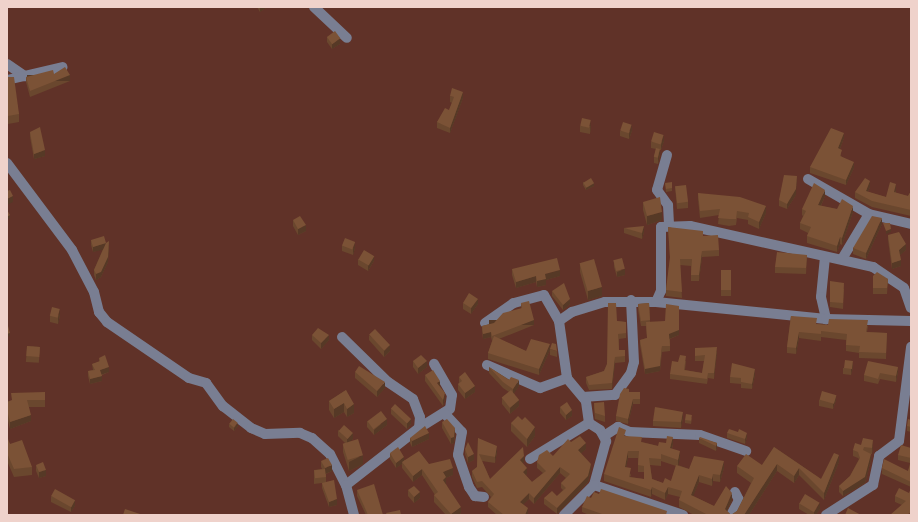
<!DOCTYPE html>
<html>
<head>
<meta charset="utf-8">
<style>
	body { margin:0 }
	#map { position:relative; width:918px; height:522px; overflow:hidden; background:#603228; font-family:"DM Sans",sans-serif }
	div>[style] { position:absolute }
	.minor>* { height:10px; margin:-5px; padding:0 5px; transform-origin:5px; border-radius:5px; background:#797e92 }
	.wall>* { inset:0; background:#6a472e; transform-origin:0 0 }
	.shaded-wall>* { inset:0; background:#563926; transform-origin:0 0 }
	.building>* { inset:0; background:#7b5236; transform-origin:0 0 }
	span { translate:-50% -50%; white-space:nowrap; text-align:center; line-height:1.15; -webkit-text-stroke:3.5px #36211c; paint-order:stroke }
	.frame { position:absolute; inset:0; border:8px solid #efd2cb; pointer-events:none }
</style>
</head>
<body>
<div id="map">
	<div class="minor">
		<div style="left:314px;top:7px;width:45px;rotate:43.2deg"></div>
		<div style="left:7px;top:64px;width:22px;rotate:34deg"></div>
		<div style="left:7px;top:80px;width:57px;rotate:-13.1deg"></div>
		<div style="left:667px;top:155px;width:36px;rotate:106deg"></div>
		<div style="left:657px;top:190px;width:19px;rotate:54deg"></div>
		<div style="left:668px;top:205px;width:20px;rotate:87deg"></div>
		<div style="left:7px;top:163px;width:109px;rotate:53.2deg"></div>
		<div style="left:72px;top:250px;width:47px;rotate:62.4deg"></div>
		<div style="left:94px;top:292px;width:21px;rotate:76deg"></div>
		<div style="left:99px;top:312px;width:13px;rotate:51deg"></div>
		<div style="left:107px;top:322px;width:99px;rotate:34.3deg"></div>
		<div style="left:189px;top:378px;width:18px;rotate:16deg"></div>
		<div style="left:206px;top:383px;width:29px;rotate:54deg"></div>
		<div style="left:223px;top:406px;width:36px;rotate:38deg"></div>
		<div style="left:251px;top:428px;width:15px;rotate:23deg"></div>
		<div style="left:265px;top:434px;width:35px;rotate:-2deg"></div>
		<div style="left:300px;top:433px;width:13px;rotate:23deg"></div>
		<div style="left:312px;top:438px;width:24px;rotate:42deg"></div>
		<div style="left:330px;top:454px;width:35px;rotate:63deg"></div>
		<div style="left:346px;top:485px;width:93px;rotate:-38deg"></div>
		<div style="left:419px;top:428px;width:36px;rotate:-32deg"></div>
		<div style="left:450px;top:409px;width:14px;rotate:-82deg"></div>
		<div style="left:452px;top:395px;width:36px;rotate:-120deg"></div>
		<div style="left:808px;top:179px;width:70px;rotate:29.8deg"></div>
		<div style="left:825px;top:257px;width:40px;rotate:95.7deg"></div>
		<div style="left:821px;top:297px;width:23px;rotate:77deg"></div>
		<div style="left:842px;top:259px;width:52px;rotate:-59deg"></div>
		<div style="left:869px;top:214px;width:43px;rotate:13.4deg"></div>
		<div style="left:656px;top:302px;width:171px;rotate:5.7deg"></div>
		<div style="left:826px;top:319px;width:85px;rotate:1.3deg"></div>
		<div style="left:485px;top:323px;width:35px;rotate:-35deg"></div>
		<div style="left:514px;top:303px;width:31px;rotate:-15deg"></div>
		<div style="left:544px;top:295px;width:30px;rotate:60deg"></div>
		<div style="left:342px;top:337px;width:64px;rotate:44.4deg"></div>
		<div style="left:388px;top:382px;width:30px;rotate:34deg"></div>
		<div style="left:413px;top:399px;width:19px;rotate:69deg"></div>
		<div style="left:420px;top:417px;width:11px;rotate:95deg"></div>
		<div style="left:487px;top:365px;width:58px;rotate:23.5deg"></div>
		<div style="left:540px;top:388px;width:29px;rotate:-20deg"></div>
		<div style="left:583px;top:397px;width:32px;rotate:-4deg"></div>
		<div style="left:615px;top:395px;width:27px;rotate:-54deg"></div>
		<div style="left:631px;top:373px;width:11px;rotate:-75deg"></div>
		<div style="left:634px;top:362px;width:62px;rotate:-92.8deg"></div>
		<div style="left:444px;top:413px;width:26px;rotate:47deg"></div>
		<div style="left:462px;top:432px;width:23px;rotate:100deg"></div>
		<div style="left:458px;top:455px;width:34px;rotate:71deg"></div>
		<div style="left:469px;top:487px;width:11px;rotate:56deg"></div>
		<div style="left:475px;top:496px;width:9px;rotate:6deg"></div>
		<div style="left:589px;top:423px;width:13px;rotate:32deg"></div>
		<div style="left:600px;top:430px;width:13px;rotate:61deg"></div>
		<div style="left:606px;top:441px;width:46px;rotate:105.3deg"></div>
		<div style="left:594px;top:485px;width:94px;rotate:18.6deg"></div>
		<div style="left:604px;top:436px;width:17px;rotate:-33deg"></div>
		<div style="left:618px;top:427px;width:13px;rotate:23deg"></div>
		<div style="left:630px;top:432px;width:70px;rotate:2.5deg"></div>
		<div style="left:700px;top:435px;width:49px;rotate:19.2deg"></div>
		<div style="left:530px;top:459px;width:69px;rotate:-31.4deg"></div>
		<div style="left:589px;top:423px;width:22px;rotate:-98deg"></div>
		<div style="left:586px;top:401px;width:30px;rotate:-130deg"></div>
		<div style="left:567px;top:378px;width:58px;rotate:-98deg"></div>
		<div style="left:559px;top:321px;width:16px;rotate:-35deg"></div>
		<div style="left:572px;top:312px;width:34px;rotate:-17deg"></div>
		<div style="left:605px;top:302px;width:51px"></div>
		<div style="left:656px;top:302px;width:12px;rotate:-66deg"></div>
		<div style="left:661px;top:291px;width:64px;rotate:-90deg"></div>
		<div style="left:661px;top:227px;width:29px;rotate:-2deg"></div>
		<div style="left:690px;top:226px;width:188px;rotate:12.6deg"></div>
		<div style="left:873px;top:267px;width:37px;rotate:34deg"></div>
		<div style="left:904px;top:288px;width:21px;rotate:71deg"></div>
		<div style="left:346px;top:485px;width:31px;rotate:75deg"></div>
		<div style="left:564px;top:515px;width:42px;rotate:-45deg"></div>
		<div style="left:731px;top:515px;width:17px;rotate:-62deg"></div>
		<div style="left:739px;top:500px;width:9px;rotate:-117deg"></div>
		<div style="left:826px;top:515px;width:56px;rotate:-32.6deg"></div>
		<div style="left:873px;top:485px;width:30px;rotate:-78deg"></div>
		<div style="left:879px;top:456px;width:25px;rotate:-37deg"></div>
		<div style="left:899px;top:441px;width:95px;rotate:-82.7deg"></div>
	</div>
	<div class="wall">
		<div style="clip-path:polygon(257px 7px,266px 7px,266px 8px,260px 12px)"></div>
		<div style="clip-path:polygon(327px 37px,340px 44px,332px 49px,327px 42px)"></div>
		<div style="clip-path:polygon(54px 74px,70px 81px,30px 97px,26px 82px,26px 77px)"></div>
		<div style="clip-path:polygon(7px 77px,19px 114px,19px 122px,8px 124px,7px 118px)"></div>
		<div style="clip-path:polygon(450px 96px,463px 98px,450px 133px,437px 128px,437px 122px,449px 110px,452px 103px,450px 102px)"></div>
		<div style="clip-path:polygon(580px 126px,591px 126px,590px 134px,580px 132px)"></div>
		<div style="clip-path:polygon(620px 131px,632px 131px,629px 139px,620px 136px)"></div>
		<div style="clip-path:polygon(30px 132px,45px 156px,34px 159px,30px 137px)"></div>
		<div style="clip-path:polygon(844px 138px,840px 149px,841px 156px,854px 168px,846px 185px,810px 173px,810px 167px)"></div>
		<div style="clip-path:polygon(664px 141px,661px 150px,660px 150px,660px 154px,658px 164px,654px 163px,654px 157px,656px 149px,651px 148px,651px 142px)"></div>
		<div style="clip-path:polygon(583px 182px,594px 186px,586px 190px,583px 185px)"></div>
		<div style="clip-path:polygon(665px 183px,672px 188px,672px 191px,666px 192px)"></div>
		<div style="clip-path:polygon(675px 186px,688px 202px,688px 208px,677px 209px)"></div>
		<div style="clip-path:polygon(870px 187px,868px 192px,886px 197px,896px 190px,896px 193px,908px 196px,911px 191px,911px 216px,872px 207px,855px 198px,855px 192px)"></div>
		<div style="clip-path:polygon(698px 193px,766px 213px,759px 229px,748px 224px,748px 220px,737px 218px,736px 225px,729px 226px,718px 224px,719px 215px,700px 218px,698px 199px)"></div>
		<div style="clip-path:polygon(796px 195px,787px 209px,779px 206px,779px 200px)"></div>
		<div style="clip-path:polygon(825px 196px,821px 206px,853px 212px,842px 245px,840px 244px,837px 252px,807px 243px,807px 236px,808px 233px,800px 229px,800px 223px,803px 216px,802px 215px,802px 209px)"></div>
		<div style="clip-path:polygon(643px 202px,662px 220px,647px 225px,643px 210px)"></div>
		<div style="clip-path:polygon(293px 220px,306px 231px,298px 235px,293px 226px)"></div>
		<div style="clip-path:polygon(882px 224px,866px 259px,853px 254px,853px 248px)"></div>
		<div style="clip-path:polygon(668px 227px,703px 236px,719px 250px,719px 256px,702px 257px,699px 281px,691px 281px,691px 266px,680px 265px,682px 298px,666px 296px,666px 290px,670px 259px)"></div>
		<div style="clip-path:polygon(624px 228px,644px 232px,642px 239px,624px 233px)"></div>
		<div style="clip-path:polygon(888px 235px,906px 250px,900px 255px,901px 266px,892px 269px,888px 240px)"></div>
		<div style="clip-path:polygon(91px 240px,106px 243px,109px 246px,108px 262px,101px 277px,96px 280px,94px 275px,94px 270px,103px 249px,93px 252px,91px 245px)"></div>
		<div style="clip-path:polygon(342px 245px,355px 248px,353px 255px,342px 251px)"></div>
		<div style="clip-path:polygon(807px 255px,806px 274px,775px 273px,775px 267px)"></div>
		<div style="clip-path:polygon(358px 259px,374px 261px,368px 271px,358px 265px)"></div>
		<div style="clip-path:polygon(614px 261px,625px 275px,617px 277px,614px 267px)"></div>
		<div style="clip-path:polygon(580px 263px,602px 296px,588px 300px,580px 272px)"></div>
		<div style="clip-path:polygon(512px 269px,560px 276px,546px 280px,546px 285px,537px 287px,536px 282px,516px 288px,512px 275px)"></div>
		<div style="left:721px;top:270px;width:10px;height:26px"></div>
		<div style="clip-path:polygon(873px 276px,888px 279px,887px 294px,873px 294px)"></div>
		<div style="clip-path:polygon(830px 281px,844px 289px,843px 309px,830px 307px)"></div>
		<div style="clip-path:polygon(552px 291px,570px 304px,563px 310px,552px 296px)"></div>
		<div style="clip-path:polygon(463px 303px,478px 304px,471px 314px,463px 309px)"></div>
		<div style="clip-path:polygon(521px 303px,534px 325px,499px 339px,526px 351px,550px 350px,539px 375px,488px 359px,488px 353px,492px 341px,491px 337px,483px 339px,482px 331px,482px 326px,494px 323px,521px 309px)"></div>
		<div style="clip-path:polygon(649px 303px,650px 322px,679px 335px,670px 339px,670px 351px,662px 352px,660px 371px,645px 374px,640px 345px,640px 340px,647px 338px,646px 326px,641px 326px,638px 310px,638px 304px)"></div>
		<div style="clip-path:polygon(60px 315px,58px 324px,50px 322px,50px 316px)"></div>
		<div style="clip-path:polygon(791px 316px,817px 324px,828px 325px,868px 326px,867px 332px,887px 333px,886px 359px,859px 358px,859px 353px,846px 351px,846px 340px,821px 337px,821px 341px,799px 338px,796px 354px,787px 353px,787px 347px)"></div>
		<div style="clip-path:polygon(617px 321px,626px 322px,626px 338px,619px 339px,619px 350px,625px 356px,625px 362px,615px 363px,612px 389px,589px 390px,586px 383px,586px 377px,604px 371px,607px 364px)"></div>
		<div style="clip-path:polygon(312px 335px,329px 340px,321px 349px,312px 340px)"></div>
		<div style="clip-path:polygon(369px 335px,390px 351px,384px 357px,369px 340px)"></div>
		<div style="left:27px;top:346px;width:13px;height:16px;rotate:4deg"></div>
		<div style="clip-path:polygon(695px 348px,717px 352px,714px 379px,708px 378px,707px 384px,670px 379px,670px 374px,678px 362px,686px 361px,685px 370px,702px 373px,704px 361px,695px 361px)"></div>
		<div style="clip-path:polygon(550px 349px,557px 351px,557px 357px,550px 355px)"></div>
		<div style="clip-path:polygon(99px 358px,109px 372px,102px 375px,102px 381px,90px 384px,88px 376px,88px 371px,93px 370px,92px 364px,99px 362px)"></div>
		<div style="clip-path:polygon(413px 361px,427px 367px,418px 374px,413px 367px)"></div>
		<div style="clip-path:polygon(489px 367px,519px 386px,514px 393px,519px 406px,510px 414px,502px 404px,502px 398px,509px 392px,503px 388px,489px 373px)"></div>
		<div style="clip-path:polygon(853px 367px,851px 375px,843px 374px,843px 368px)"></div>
		<div style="clip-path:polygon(898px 367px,898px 372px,896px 382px,880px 379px,878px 384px,864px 381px,864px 375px)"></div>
		<div style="clip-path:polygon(355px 372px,385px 388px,377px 397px,355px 378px)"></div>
		<div style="clip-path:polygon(425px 375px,440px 387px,445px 399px,443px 406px,425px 381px)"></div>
		<div style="clip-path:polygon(755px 375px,752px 389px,741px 388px,741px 384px,730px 383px,730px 377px)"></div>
		<div style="clip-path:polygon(459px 377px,475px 392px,465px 399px,458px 390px,458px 384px,459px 383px)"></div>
		<div style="clip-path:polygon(346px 390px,354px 413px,347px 417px,344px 412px,334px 418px,329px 410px,329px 401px)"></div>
		<div style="clip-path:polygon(45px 392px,45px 407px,29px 407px,31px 421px,10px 429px,8px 421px,7px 402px)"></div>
		<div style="clip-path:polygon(629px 392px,640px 392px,640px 404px,633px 404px,628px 424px,616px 421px,616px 416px)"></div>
		<div style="clip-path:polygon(819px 400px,836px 400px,833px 409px,819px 406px)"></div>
		<div style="clip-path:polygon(594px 403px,605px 416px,605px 422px,595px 419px,594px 409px)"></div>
		<div style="clip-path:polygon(560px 407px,572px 416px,566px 420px,560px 413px)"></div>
		<div style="clip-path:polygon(391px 408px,411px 424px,407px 429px,391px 414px)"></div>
		<div style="clip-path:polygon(683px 418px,681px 428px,653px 426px,653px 421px)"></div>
		<div style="clip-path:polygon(692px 418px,691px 424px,685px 423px,685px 420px)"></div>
		<div style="clip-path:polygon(522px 420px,535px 436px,527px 447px,511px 431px,511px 423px)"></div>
		<div style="clip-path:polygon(911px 420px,911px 432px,907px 431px,907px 426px)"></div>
		<div style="clip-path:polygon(367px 421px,387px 425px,374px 435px,367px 427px)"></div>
		<div style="clip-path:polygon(442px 422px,455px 434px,454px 443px,451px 444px,442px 428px)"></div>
		<div style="clip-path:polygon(229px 424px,238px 426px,234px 431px,229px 427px)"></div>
		<div style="clip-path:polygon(338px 430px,353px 439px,350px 441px,363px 464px,349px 471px,343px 452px,343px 444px,345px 443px,338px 436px)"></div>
		<div style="clip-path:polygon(727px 433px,747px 437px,745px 444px,727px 438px)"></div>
		<div style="clip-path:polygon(evenodd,626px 436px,642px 442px,658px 446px,673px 444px,672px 449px,680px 458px,678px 465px,689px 469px,724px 468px,720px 482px,713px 481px,712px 486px,699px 482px,693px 496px,714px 506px,732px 500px,727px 511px,731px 515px,737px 511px,751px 483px,737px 473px,737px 466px,762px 465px,774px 447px,821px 479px,839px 462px,824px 500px,799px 475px,794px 483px,777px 471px,749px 515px,694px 515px,679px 507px,679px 500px,680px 497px,668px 494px,665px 500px,652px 494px,651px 497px,604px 481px,604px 474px,626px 436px,628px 458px,638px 458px,638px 472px,644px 472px,644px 479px,630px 477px,631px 475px,626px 467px,628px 458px,626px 436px,661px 461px,676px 466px,671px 481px,663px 483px,652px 479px,650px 465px,661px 466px,661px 461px)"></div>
		<div style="clip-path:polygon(410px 438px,429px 439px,412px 447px,410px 443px)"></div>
		<div style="clip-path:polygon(478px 438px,497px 452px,495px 463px,482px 461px,490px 479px,524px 462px,522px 463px,527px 474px,525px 475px,532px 482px,543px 473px,537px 468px,537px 462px,553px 456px,571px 442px,586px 449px,581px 453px,591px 470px,588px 482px,557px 514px,544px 504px,544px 498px,557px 496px,563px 490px,561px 488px,561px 483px,566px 478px,560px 473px,534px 504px,529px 499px,523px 504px,528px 514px,528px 515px,497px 515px,488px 507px,488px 502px,491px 497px,482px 487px,477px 488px,472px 477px,472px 471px,477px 467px)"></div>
		<div style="clip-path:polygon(699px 438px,717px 443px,717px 448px,716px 451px,699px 443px)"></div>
		<div style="clip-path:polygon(7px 439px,10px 444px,32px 467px,32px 475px,14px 477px,7px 461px)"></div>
		<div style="clip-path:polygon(861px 445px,873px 446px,872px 454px,869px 454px,871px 460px,865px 483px,843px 496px,839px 492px,839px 486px,850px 476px,859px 459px,858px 458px,853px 456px,853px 450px)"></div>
		<div style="clip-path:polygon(911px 448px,911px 487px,882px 474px,882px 468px,908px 471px,910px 463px,898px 460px,898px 455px)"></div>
		<div style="clip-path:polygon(465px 449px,474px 460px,468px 463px,465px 454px)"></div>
		<div style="clip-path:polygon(390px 453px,404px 460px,429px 464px,453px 475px,446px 478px,446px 484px,461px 513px,459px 515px,446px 515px,434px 502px,434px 495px,435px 495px,422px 475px,413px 482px,402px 468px,402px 464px,396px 468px,390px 459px)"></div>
		<div style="clip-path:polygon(321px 461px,332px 471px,326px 474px,326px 482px,337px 505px,329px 507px,322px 488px,322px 483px,314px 484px,314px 470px,322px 469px,321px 467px)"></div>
		<div style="clip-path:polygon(36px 465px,46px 476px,39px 478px,36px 471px)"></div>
		<div style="clip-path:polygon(357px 490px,383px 515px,366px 515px,357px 496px)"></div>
		<div style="clip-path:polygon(408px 490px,420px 498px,414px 503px,408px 496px)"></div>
		<div style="clip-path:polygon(909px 493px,911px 515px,902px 505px,895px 502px,895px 496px)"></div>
		<div style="clip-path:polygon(599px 494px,667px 515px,589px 515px,582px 512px,582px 507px,591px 498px)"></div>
		<div style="clip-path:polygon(51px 496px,75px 506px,71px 512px,51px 502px)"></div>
		<div style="clip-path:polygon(799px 503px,820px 509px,816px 515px,809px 515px,799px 509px)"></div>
	</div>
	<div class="shaded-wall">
		<div style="clip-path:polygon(260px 7px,266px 7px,266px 8px,260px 12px)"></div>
		<div style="clip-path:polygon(340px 38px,340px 44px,332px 49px,332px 44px)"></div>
		<div style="left:70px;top:75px;width:6px;height:43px;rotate:90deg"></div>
		<div style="clip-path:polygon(463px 92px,463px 98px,450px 133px,450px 128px)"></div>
		<div style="clip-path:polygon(591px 120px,591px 126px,590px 134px,590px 128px)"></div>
		<div style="clip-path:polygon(632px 125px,632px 131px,629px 139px,629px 134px)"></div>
		<div style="clip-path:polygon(844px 133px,844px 138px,838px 154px,838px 148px)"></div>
		<div style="clip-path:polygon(664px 135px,664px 141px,661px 150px,661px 145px)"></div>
		<div style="clip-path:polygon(660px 149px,660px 154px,658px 164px,658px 158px)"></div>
		<div style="clip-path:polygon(45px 150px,45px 156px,34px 159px,34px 154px)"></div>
		<div style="clip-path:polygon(854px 162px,854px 168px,846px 185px,846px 180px)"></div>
		<div style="clip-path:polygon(797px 176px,796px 195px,787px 209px,787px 204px)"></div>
		<div style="clip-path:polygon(870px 181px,870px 187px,866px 197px,866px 191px)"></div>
		<div style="clip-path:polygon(594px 183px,594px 186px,586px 190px,586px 187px)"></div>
		<div style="clip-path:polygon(896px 184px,896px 190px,894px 198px,894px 192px)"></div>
		<div style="clip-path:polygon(825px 190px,825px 196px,818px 212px,818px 205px)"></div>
		<div style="clip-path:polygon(13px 196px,13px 202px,7px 205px,7px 199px)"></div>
		<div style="clip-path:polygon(766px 206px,766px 213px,759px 229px,759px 222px)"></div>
		<div style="clip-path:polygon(853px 206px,853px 212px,842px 245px,842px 238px)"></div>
		<div style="clip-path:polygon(662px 212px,662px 220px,647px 225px,647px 216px)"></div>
		<div style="clip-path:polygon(10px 215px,10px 218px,7px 220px,7px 217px)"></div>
		<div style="clip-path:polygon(882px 218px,882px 224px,866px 259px,866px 253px)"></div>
		<div style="clip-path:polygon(306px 225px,306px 231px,298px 235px,298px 229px)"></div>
		<div style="clip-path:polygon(644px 226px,644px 232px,642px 239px,642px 233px)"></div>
		<div style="clip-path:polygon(891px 229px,891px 232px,886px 234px,886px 231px)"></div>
		<div style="clip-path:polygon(840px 237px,840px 244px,837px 252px,837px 246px)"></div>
		<div style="clip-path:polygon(109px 241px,108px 262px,101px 277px,96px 280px,96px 274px)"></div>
		<div style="clip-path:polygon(355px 242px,355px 248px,353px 255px,353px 249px)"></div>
		<div style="clip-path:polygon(106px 243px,106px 249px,93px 252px,93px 247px)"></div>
		<div style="clip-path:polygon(906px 244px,906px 250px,899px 256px,899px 250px)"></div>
		<div style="clip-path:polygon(702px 251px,702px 257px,699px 281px,699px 275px)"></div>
		<div style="clip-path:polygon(374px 256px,374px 261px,368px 271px,368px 265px)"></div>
		<div style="clip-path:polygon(901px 260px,901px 266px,892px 269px,892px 263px)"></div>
		<div style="clip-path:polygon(625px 269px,625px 275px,617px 277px,617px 272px)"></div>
		<div style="clip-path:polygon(560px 270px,560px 276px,546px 280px,546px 285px,537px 287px,537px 281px,545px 274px)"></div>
		<div style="clip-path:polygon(536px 276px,536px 282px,516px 288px,516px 282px)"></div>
		<div style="clip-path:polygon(602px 287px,602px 296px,588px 300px,588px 291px)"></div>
		<div style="clip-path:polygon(478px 299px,478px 304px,471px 314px,471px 308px)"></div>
		<div style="clip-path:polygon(570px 299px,570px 304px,563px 310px,563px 305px)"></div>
		<div style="clip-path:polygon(679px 306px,679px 335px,669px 339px,669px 334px)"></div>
		<div style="clip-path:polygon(60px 309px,60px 315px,58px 324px,58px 318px)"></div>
		<div style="left:534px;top:320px;width:5px;height:45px;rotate:90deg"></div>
		<div style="clip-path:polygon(491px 332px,491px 337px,483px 339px,483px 334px)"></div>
		<div style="clip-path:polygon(799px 332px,799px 338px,796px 354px,796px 348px)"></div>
		<div style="clip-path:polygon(10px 333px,10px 336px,7px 337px,7px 334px)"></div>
		<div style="clip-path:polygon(329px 335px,329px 340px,321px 349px,321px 343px)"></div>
		<div style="clip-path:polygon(550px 344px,550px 350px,539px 375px,539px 369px)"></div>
		<div style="clip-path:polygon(390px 345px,390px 351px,384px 357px,384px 351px)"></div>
		<div style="clip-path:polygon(662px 346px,660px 371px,645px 374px,645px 369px)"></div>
		<div style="clip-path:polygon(717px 347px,717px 352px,714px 379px,714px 373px)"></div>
		<div style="clip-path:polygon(615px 357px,615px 363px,612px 389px,612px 383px)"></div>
		<div style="clip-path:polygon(427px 361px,427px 367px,418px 374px,418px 368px)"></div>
		<div style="clip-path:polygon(853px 361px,853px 367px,851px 375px,851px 370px)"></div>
		<div style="clip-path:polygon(109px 367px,109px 372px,100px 375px,100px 370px)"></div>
		<div style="clip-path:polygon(898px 367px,898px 372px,896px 382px,896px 376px)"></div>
		<div style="clip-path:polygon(755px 369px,755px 375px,752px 389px,752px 384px)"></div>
		<div style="clip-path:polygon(102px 376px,102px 381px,90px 384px,90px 379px)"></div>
		<div style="clip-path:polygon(519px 380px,519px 386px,513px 395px,513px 389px)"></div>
		<div style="clip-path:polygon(440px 381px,440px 387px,437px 383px)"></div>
		<div style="clip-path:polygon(385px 382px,385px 388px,377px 397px,377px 391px)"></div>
		<div style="clip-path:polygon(475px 386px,475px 392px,465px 399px,465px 393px)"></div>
		<div style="clip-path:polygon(445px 393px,445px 399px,443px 406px,443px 400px)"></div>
		<div style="clip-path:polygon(836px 395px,836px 400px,833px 409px,833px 404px)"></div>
		<div style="clip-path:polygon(633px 399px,633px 404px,628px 424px,628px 419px)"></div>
		<div style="clip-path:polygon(519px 400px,519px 406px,510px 414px,510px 408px)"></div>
		<div style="clip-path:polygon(344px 403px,344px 412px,334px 418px,334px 409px)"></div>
		<div style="clip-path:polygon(354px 404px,354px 413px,347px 417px,347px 409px)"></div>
		<div style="clip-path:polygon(572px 410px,572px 416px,566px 420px,566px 415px)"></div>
		<div style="clip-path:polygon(683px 412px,683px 418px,681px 428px,681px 422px)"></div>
		<div style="left:7px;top:414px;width:1px;height:7px"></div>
		<div style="clip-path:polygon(31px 415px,31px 421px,10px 429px,10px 422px)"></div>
		<div style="clip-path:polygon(387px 419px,387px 425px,374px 435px,374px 430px)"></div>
		<div style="clip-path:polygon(411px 419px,411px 424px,407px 429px,407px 423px)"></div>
		<div style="clip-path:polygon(238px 423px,238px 426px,234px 431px,234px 428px)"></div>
		<div style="clip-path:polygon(535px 427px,535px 436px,527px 447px,527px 439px)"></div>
		<div style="clip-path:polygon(455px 428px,455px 434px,454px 443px,451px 444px,451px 438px)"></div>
		<div style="clip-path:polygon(353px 433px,353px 439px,347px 444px,347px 439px)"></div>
		<div style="clip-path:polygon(429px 433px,429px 439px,412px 447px,412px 441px)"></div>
		<div style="clip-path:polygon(747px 433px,747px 437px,745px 444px,745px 439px)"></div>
		<div style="clip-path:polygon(673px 437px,673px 444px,670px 455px,670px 448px)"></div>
		<div style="clip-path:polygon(873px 440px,873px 446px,872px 454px,872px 448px)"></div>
		<div style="clip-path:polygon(586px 443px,586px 449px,578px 456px,578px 450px)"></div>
		<div style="clip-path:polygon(717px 443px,717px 448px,716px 451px,716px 446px)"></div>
		<div style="clip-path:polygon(497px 446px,497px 452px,495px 463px,495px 457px)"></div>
		<div style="clip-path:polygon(628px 451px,628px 458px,625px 474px,625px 467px)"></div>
		<div style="clip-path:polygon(680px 451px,680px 458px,678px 467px,678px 460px)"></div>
		<div style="clip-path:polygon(474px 454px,474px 460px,468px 463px,468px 457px)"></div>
		<div style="clip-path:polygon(871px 454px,871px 460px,865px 483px,843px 496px,843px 491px)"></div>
		<div style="clip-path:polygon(363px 455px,363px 464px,349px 471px,349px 462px)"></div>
		<div style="clip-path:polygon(839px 455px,839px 462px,824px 500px,824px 493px)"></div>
		<div style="clip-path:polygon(524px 456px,524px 462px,520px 466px,520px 460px)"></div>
		<div style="clip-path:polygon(404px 457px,404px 463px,402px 462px,402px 464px,396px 468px,396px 463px)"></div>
		<div style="clip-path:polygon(724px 461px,724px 468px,720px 482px,720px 475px)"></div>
		<div style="clip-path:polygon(591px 464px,591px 470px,588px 482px,557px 514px,557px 508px)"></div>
		<div style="clip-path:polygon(777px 464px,777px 471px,749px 515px,744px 515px)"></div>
		<div style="clip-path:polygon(332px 465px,332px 471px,325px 474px,325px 468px)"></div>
		<div style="clip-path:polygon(560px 467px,560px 473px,534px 504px,534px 498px)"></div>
		<div style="clip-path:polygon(453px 468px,453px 475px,446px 478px,446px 484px,443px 486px,443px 472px)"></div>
		<div style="clip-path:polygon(527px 468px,527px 474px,523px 477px,523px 472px)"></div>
		<div style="clip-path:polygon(799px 468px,799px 475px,794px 483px,794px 476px)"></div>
		<div style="clip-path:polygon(422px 469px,422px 475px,413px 482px,413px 476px)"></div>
		<div style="clip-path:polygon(46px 470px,46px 476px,39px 478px,39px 472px)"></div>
		<div style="clip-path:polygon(713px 474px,713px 481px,712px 486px,712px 479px)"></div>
		<div style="clip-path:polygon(699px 475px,699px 482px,691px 502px,691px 495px)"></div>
		<div style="clip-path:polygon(652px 487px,652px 494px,651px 497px,651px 490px)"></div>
		<div style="clip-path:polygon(668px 487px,668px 494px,665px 500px,665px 493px)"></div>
		<div style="clip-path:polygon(420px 492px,420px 498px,414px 503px,414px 497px)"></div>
		<div style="clip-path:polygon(529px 493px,529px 499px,520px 508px,520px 502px)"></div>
		<div style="clip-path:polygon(732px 493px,732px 500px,725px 515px,725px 509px)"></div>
		<div style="clip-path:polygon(337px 499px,337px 505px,329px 507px,329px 502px)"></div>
		<div style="clip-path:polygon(75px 500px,75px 506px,71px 512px,71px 507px)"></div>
		<div style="clip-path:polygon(820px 503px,820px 509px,816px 515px,814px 515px,814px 512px)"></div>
		<div style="clip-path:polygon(461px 507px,461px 513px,459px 515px,451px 515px,451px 514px)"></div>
		<div style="clip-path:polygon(528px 508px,528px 515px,525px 515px)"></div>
	</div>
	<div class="building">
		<div style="left:335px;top:31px;width:9px;height:10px;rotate:54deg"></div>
		<div style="clip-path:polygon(65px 67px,70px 75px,30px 91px,26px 77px,53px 70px,54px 74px)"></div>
		<div style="clip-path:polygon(7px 77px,14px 77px,19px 114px,8px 116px,7px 110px)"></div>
		<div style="clip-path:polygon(452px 88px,463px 92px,450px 128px,437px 122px,445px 108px,449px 110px,454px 97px,450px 96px)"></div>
		<div style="left:582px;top:118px;width:9px;height:8px;rotate:13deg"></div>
		<div style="left:623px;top:122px;width:9px;height:9px;rotate:18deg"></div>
		<div style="clip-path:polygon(40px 127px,45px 150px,34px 154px,30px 132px)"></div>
		<div style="clip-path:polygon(831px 128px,844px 133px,838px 148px,842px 150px,840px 156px,854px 162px,846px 180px,810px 167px)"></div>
		<div style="left:654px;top:132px;width:10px;height:10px;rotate:17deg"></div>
		<div style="left:656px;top:148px;width:4px;height:9px;rotate:14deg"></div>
		<div style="clip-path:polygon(784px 175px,797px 176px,796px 189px,787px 204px,779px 200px)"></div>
		<div style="left:591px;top:178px;width:6px;height:9px;rotate:59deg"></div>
		<div style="clip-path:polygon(865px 178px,870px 181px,866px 191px,886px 197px,890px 182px,896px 184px,894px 192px,908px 196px,911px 191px,911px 210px,872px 201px,855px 192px)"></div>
		<div style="clip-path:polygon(672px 182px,672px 188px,666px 189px,665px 183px)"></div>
		<div style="clip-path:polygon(814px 183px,825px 190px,818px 205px,837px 209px,842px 199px,853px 206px,842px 238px,840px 237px,837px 246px,807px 236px,811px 227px,800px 223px,806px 211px,802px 209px)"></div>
		<div style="left:686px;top:185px;width:17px;height:11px;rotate:83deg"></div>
		<div style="clip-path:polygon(10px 190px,13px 196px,7px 199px,7px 191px)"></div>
		<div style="clip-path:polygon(698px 193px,740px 197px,766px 206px,759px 222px,748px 217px,749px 213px,737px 211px,736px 219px,729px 219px,718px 218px,720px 209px,700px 211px)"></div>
		<div style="clip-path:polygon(660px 197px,662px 212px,647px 216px,643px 202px)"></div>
		<div style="clip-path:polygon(7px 210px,10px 215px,7px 217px)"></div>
		<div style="clip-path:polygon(300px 216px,306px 225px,298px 229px,293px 220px)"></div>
		<div style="clip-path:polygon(872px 216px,882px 218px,866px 253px,853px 248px)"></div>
		<div style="clip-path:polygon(883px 223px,890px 223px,891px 229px,886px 231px)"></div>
		<div style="clip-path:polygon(644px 226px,642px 233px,624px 228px)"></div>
		<div style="clip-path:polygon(668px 227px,703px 231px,703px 236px,718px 235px,719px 250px,702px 251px,699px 275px,691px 275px,692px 259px,680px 259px,682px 292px,666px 290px,670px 257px)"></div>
		<div style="clip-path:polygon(899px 232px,906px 244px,899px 250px,901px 260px,892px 263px,888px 235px)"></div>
		<div style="clip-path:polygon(104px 236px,106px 243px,109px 241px,108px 257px,101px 272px,96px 274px,94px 270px,106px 243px,93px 247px,91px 240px)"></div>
		<div style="left:345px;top:238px;width:11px;height:8px;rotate:22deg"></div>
		<div style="left:364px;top:250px;width:12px;height:11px;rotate:31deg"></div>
		<div style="clip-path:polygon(777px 252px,807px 255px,806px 268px,775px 267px)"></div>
		<div style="clip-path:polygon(557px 258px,560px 270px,545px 274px,546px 279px,537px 281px,536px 276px,516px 282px,512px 269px)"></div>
		<div style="left:622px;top:258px;width:11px;height:9px;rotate:75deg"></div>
		<div style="left:594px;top:259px;width:29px;height:15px;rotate:74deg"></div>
		<div style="left:721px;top:270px;width:10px;height:20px"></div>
		<div style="clip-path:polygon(877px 272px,888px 279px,887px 288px,873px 288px,873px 276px)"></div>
		<div style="clip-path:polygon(830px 281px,844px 283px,843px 303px,830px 302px)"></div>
		<div style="clip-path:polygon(564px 283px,570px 299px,563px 305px,552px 291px)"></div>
		<div style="clip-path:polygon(469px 293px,478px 299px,471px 308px,463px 303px)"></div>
		<div style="clip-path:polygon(529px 301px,534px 320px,492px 336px,491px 332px,483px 334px,482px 326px,494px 323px,503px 313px,522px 308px,521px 303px)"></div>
		<div style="clip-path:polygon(608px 303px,616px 303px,617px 321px,626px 322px,626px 333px,618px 334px,619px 350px,625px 350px,625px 356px,615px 357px,612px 383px,589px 385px,586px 377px,604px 371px,607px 364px)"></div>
		<div style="clip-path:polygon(649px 303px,650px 320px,641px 321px,638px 304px)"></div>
		<div style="clip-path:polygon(666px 304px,679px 306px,679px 330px,669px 334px,670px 346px,662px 346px,660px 366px,645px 369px,640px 340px,647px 338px,646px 322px,665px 321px)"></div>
		<div style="left:52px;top:307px;width:8px;height:9px;rotate:14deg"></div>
		<div style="clip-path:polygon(791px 316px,817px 318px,816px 324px,828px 325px,829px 319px,868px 320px,866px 332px,887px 333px,886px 353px,859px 352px,860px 346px,846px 345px,847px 334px,821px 331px,821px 334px,799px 332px,796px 348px,787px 347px)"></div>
		<div style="clip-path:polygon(7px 326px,8px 326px,10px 333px,7px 334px)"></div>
		<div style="clip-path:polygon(318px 328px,329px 335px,321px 343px,312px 335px)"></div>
		<div style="left:375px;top:329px;width:22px;height:8px;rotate:47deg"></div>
		<div style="clip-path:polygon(494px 336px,526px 351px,531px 339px,550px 344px,539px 369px,488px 353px)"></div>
		<div style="clip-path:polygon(552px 343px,556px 344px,557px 351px,550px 349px)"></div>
		<div style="left:27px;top:346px;width:13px;height:10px;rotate:4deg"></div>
		<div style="clip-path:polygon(717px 347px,714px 373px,708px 373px,707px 379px,670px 374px,672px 361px,678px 362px,680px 355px,686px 356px,684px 370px,702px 373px,705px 355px,695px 356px,695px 348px)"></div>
		<div style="clip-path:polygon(105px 355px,109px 367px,100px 370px,102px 376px,90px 379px,88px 371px,95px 370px,92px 364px,100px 361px,99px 358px)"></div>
		<div style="clip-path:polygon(421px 355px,427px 361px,418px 368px,413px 361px)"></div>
		<div style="left:845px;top:360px;width:8px;height:8px;rotate:7deg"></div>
		<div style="clip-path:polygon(868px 361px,898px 367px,896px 376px,880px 373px,878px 379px,864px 375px)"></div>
		<div style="clip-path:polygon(732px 363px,755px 369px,752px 384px,741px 382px,741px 378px,730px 377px)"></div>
		<div style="clip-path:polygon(359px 366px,385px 382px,377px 391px,355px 372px)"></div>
		<div style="clip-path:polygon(489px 367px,509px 380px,511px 377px,519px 380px,513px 389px,503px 382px)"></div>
		<div style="clip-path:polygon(433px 370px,440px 381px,437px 383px,445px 393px,443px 400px,425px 375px)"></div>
		<div style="clip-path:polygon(465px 372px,475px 386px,465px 393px,458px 384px,462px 381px,459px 377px)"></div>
		<div style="clip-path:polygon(624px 388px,629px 389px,629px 392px,640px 392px,640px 399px,633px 399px,628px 419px,616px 416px,620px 394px)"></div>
		<div style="clip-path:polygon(346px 390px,354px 404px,347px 409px,344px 403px,334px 409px,329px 401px)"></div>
		<div style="left:511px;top:390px;width:13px;height:12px;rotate:51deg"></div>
		<div style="left:822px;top:391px;width:15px;height:9px;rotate:16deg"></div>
		<div style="clip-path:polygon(45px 392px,45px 400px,27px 400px,31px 415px,10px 422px,8px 414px,7px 414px,7px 402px,12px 400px,11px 393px)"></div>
		<div style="clip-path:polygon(567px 402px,572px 410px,566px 415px,560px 407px)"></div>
		<div style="clip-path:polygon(604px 402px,605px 416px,595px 413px,594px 403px)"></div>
		<div style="left:395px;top:404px;width:22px;height:6px;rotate:43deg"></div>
		<div style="clip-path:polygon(655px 407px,683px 412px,681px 422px,653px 421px)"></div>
		<div style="left:381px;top:411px;width:10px;height:17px;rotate:53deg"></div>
		<div style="left:686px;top:414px;width:6px;height:6px;rotate:9deg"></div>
		<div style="clip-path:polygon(518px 416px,522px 420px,525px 417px,535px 427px,527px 439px,511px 423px)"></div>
		<div style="left:233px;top:419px;width:6px;height:6px;rotate:39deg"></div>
		<div style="clip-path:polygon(447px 419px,455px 428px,454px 437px,451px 438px,442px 422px)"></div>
		<div style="clip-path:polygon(908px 419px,911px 420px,911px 427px,907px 426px)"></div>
		<div style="left:344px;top:425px;width:12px;height:8px;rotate:42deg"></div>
		<div style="clip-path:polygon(425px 426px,429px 433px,412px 441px,410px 438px)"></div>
		<div style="clip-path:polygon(evenodd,619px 427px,626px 430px,624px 436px,642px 437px,641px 442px,658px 446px,659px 442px,666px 443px,667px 436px,673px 437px,670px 448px,680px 451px,678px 460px,661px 454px,661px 459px,649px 458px,652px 479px,663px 483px,665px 478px,671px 481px,676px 465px,689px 469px,694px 456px,724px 461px,720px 475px,713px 474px,712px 479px,699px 475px,691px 495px,714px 506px,726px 486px,732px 493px,725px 509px,731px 515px,737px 511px,754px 478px,737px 466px,746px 454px,762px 465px,774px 447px,821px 479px,834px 453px,839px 455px,824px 493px,799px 468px,794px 476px,777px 464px,744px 515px,708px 515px,679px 500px,682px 491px,668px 487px,665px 493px,652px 487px,651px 490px,604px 474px,619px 427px,628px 451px,639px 451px,638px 465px,644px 466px,644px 479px,629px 477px,631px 468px,625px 467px,628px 451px)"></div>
		<div style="clip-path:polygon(729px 429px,738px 432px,739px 429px,747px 433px,745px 439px,727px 433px)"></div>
		<div style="clip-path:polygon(580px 436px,586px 443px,578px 450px,591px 464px,588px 476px,557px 508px,544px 498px,552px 491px,557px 496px,566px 488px,561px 483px,570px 474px,560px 467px,534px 498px,529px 493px,520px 502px,528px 508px,525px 515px,504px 515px,488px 502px,494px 494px,482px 481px,477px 482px,472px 471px,477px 467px,478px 438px,497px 446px,495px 457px,479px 454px,490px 479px,523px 447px,524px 456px,520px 460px,527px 468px,523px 472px,532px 482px,546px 471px,537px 462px,539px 455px,547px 450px,553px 456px,568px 439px,571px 442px)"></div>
		<div style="clip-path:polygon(700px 437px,717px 443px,716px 446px,699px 438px)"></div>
		<div style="clip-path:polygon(863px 438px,873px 440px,872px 448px,864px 447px,863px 450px,871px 454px,865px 477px,843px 491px,839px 486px,850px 476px,860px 458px,858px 452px,853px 450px,855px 443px,861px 445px)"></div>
		<div style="clip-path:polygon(7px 439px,8px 439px,10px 444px,22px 440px,32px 467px,14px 469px,7px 453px)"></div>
		<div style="left:358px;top:439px;width:17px;height:16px;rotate:73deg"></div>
		<div style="clip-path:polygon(468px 442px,474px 454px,468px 457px,465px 449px)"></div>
		<div style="clip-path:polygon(901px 445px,911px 448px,911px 458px,898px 455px)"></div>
		<div style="clip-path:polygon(398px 447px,404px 457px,396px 463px,390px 453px)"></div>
		<div style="clip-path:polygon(419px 451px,429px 464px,450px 459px,453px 468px,443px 472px,446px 477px,443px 480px,461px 507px,451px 514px,434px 495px,438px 492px,422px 469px,413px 476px,402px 462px)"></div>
		<div style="clip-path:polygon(328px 458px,332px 465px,325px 468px,321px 461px)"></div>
		<div style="clip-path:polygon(884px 459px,908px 471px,911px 462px,911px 482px,882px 468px)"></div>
		<div style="clip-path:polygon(43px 462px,46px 470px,39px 472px,36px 465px)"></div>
		<div style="left:325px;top:469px;width:8px;height:11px;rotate:83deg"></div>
		<div style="clip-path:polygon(334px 480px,337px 499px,329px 502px,322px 483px)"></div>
		<div style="clip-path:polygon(374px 484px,383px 515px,368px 515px,357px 490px)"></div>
		<div style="clip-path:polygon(414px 486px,420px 492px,414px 497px,408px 490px)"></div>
		<div style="clip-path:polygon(899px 488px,909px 493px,911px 488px,910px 507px,911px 512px,907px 515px,890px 515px,906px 501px,895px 496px)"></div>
		<div style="left:55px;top:489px;width:23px;height:8px;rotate:29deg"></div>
		<div style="clip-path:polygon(601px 489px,667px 511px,666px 515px,605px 515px,582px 507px,587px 496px,591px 498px,594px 492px,599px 494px)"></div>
		<div style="left:805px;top:494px;width:17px;height:11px;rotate:31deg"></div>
		<div style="clip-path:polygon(848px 508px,861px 515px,845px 515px)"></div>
		<div style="clip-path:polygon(125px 509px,143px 515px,123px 515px)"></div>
		<div style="clip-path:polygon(400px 510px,401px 515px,387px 515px,386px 513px)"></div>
	</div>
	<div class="frame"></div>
</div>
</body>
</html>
